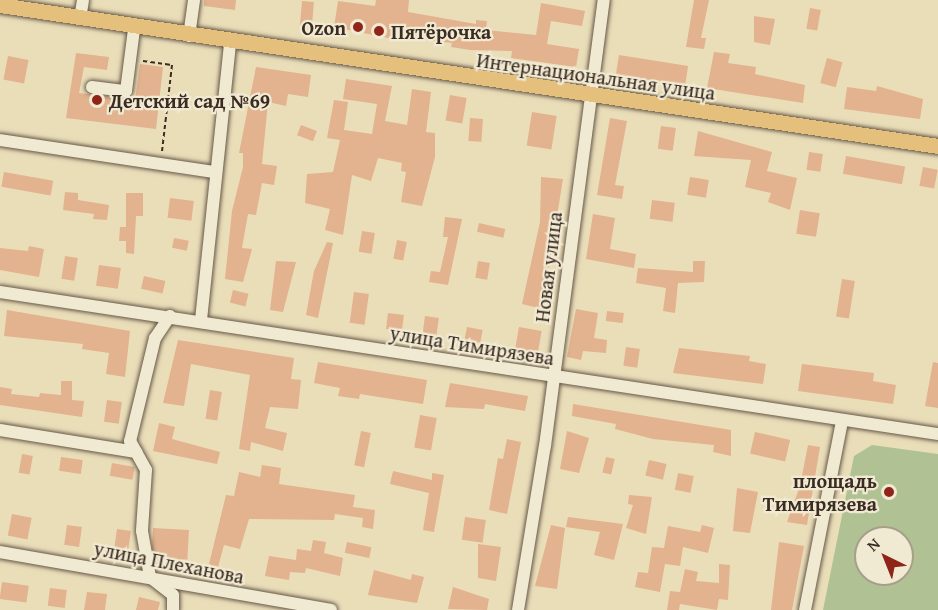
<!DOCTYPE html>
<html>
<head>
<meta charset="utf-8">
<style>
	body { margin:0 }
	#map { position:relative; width:938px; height:610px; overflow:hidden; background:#eadeb9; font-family:"Gentium Book Plus",serif }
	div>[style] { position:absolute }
	.green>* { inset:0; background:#b0c294 }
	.building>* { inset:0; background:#e3b28f; transform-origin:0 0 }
	.path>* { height:2px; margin-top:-1px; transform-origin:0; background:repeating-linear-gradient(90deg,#3a2b23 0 4.5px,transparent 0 7.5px) }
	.roads { filter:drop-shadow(0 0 2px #665848) drop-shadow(0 0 2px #665848) }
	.minor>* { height:12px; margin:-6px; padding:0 6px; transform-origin:6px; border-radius:6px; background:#f1ead2 }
	.major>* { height:15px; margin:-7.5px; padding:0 7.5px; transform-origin:7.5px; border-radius:7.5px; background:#e5bf7c }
	.dots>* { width:16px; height:16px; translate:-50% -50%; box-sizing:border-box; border:3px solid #f1ead2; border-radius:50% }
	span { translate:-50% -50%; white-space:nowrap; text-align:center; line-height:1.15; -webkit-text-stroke:4.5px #f1ead2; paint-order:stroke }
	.poi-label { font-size:20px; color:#3a2b23; font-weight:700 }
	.right { translate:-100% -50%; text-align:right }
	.left { translate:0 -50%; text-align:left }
	.street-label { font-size:20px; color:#3a2b23 }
	.north { position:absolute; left:854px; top:526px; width:60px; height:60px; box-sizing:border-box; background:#f1ead2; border:2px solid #a89e8c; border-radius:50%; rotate:317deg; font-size:16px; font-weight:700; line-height:24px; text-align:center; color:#3a2b23 }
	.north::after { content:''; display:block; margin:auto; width:21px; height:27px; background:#8f2418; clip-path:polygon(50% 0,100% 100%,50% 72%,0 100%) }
</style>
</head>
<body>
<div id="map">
	<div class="green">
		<div style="clip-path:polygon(evenodd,872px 445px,938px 454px,938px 610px,823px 610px,854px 456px,872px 445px,866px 538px,902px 538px,902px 574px,866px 574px,866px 538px)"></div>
	</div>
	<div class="building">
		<div style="clip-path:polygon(204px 0,236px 0,235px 10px,204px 6px)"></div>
		<div style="clip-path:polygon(376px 0,409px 0,408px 12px,476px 24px,476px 20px,487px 21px,486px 30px,536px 35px,541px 3px,585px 11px,582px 26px,551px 21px,547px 44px,579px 49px,576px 67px,511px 58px,512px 51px,470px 50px,451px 47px,452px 43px,404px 37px,403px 41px,334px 27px,338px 1px,375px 6px)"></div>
		<div style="clip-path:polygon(694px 0,709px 0,701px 38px,706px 38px,704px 49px,686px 47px)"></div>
		<div style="left:302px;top:1px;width:12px;height:24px;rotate:5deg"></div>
		<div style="left:810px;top:8px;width:11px;height:21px;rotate:10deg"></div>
		<div style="clip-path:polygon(754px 16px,775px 19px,770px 45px,754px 42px)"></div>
		<div style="clip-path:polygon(714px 52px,730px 54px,728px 63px,756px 67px,755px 74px,805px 85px,803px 103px,707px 88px)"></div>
		<div style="clip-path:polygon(76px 53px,109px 57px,107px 70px,84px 67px,79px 93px,135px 100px,140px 64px,163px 67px,156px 129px,66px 118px)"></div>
		<div style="left:619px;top:55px;width:70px;height:20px;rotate:9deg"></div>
		<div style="left:8px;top:56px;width:21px;height:24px;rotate:11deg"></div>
		<div style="left:827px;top:58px;width:16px;height:26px;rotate:15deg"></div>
		<div style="clip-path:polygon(256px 67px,311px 75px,308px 97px,288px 94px,286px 106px,268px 102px,262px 164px,277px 166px,274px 185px,262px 183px,256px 215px,248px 214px,242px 248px,252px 249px,243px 282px,225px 279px,232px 211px,243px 167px,243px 153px,239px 153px)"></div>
		<div style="clip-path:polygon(346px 79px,392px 86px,385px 121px,407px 125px,412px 89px,431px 92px,426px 132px,435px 133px,435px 157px,422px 206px,401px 202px,406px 172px,401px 171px,402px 163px,378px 158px,371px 181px,352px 175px,343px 235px,325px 230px,330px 209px,305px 203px,307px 174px,333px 172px,340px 140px,327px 138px,334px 100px,348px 102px,344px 130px,372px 134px,377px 104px,343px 99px)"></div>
		<div style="clip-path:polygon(877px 86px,923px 99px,920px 119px,844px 109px,847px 87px,876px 91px)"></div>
		<div style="left:450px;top:95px;width:17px;height:26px;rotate:10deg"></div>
		<div style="left:532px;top:112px;width:25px;height:34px;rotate:9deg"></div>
		<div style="left:470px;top:118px;width:13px;height:23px;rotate:4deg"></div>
		<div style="clip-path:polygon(610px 118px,627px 121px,615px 185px,624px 186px,622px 199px,597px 195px)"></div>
		<div style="left:301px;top:125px;width:17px;height:11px;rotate:21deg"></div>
		<div style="left:661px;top:126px;width:15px;height:23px;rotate:8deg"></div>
		<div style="clip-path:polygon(698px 131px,772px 152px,767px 171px,797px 178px,790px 210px,768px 202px,771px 193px,745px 187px,751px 160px,694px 156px)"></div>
		<div style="left:809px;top:152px;width:14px;height:18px;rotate:8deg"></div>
		<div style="left:846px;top:156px;width:60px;height:18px;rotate:10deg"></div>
		<div style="left:923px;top:167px;width:15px;height:19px;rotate:11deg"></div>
		<div style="left:4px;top:172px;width:50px;height:15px;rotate:10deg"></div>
		<div style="clip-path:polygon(541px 177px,563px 179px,542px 309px,522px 304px,540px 222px)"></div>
		<div style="left:690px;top:177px;width:19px;height:18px;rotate:9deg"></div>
		<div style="clip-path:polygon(65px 192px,78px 193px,78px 200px,109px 205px,107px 220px,93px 219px,94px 214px,63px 210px)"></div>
		<div style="clip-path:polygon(126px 193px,143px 193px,143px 216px,136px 216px,134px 254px,126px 253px,126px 241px,119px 241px,120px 227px,126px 227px)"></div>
		<div style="left:170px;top:198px;width:24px;height:20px;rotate:7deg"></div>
		<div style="left:652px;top:200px;width:23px;height:19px;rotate:7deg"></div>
		<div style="left:800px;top:210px;width:20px;height:24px;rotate:9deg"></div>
		<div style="clip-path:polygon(593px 214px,615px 218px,610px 249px,636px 254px,634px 268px,586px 259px)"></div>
		<div style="clip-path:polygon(445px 217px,462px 219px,448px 285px,429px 282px,431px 271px,440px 272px,448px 237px,443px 237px)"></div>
		<div style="left:479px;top:223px;width:27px;height:9px;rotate:13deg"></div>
		<div style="left:362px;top:231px;width:13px;height:21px;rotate:9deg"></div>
		<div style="left:174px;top:238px;width:15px;height:10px;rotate:11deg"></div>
		<div style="left:397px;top:240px;width:10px;height:19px;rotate:11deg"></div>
		<div style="clip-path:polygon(327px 242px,333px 243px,318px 318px,306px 315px,314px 271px)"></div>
		<div style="clip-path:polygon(29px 246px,44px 249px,39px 277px,0 270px,0 248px,28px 251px)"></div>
		<div style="left:65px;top:256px;width:13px;height:23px;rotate:9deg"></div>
		<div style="clip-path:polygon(276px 261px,296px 262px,283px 312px,270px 310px)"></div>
		<div style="left:478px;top:261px;width:12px;height:17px;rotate:9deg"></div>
		<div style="clip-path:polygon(693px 261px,705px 261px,704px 282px,678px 283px,675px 313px,663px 311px,666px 288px,636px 283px,638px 268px,693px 272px)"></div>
		<div style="left:99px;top:265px;width:22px;height:21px;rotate:8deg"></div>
		<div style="left:144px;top:276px;width:22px;height:13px;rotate:13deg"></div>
		<div style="left:842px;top:279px;width:13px;height:38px;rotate:9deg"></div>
		<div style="left:233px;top:290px;width:16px;height:13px;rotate:14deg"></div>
		<div style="left:354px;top:292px;width:15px;height:31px;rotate:8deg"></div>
		<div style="clip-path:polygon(576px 309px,598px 313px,594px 338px,607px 340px,606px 353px,583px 351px,581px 360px,567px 357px)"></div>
		<div style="clip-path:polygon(7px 310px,130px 331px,125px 377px,106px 374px,109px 353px,82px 349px,83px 344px,4px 336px)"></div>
		<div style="left:607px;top:311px;width:17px;height:10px;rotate:7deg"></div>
		<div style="left:388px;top:313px;width:16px;height:16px;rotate:7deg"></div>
		<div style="left:425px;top:316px;width:14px;height:18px;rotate:8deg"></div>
		<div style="left:467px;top:327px;width:16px;height:13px;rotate:11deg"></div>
		<div style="left:519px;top:327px;width:23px;height:21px;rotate:10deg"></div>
		<div style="clip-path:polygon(178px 340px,294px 358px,291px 379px,301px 380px,298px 409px,270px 407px,265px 428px,287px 433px,283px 451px,251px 442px,250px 451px,239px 449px,250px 375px,191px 364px,184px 406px,163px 403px)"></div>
		<div style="left:626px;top:347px;width:14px;height:19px;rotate:8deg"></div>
		<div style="clip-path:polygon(679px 348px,750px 356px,749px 361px,766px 364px,763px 384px,673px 373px)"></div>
		<div style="clip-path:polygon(318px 362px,427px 380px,423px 404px,360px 394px,359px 399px,338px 396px,340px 388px,314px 383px)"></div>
		<div style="clip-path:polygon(933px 362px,938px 363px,938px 408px,925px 406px)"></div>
		<div style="clip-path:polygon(802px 364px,874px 373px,873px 381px,896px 385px,893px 404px,798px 391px)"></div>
		<div style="clip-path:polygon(61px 381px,72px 381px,72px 400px,84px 401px,82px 417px,0 405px,0 387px,12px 389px,11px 394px,39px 397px,40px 393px,61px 395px)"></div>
		<div style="clip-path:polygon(450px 383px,528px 396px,525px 411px,485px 404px,484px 409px,445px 407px)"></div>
		<div style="left:210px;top:390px;width:12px;height:29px;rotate:9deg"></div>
		<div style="left:107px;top:400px;width:15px;height:22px;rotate:8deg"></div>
		<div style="clip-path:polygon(573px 404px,731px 430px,731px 456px,713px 452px,714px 445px,653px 439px,615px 429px,616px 424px,572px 416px)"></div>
		<div style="left:420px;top:415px;width:17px;height:33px;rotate:10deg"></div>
		<div style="clip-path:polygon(159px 423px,175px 427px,172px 439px,220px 452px,217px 464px,153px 451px)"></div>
		<div style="left:361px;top:431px;width:10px;height:35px;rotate:11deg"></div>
		<div style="clip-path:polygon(567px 431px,589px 438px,579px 473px,560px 469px)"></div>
		<div style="left:755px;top:432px;width:36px;height:22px;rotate:13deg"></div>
		<div style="clip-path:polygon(507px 439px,521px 442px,507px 514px,489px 510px,498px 458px,503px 459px)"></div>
		<div style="clip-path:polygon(808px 445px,820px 447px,807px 525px,787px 522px,800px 486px)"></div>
		<div style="left:22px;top:454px;width:11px;height:19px;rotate:10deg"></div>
		<div style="left:61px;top:457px;width:22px;height:14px;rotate:8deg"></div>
		<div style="left:606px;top:457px;width:9px;height:16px;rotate:13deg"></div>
		<div style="left:649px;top:460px;width:18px;height:16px;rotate:13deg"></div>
		<div style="left:112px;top:463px;width:23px;height:13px;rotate:10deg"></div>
		<div style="clip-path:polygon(262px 465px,281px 468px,279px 484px,355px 495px,353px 507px,375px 510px,373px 529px,362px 527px,363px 518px,335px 514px,334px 520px,249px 519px,240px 549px,224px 545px,218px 567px,209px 564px,226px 495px,234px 496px,239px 472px,260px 477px)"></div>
		<div style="clip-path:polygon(393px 471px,432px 480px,432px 473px,444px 475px,434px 532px,423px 530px,429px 493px,390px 484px)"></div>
		<div style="left:678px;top:473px;width:16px;height:17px;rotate:11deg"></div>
		<div style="clip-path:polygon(737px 488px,758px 492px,750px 533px,733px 531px)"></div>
		<div style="clip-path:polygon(629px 495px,652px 497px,646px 534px,626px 528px,633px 505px,628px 504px)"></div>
		<div style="left:12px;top:514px;width:20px;height:22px;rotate:11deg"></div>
		<div style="left:465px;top:517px;width:21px;height:23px;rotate:8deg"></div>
		<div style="clip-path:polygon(568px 517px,623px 524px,614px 560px,594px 555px,600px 532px,566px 527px)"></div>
		<div style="left:67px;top:525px;width:15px;height:20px;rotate:8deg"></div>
		<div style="clip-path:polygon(551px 525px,565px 528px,557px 589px,535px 586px)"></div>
		<div style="clip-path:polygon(702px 525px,714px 528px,708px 553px,683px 547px,680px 566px,665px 564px,660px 592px,635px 587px,638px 572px,648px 573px,652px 547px,664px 548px,668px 526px,700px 532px)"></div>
		<div style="left:153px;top:528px;width:36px;height:30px;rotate:3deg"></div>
		<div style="left:117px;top:529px;width:14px;height:24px;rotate:8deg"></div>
		<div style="clip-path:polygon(313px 540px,326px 542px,324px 553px,343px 558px,340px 576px,306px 568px,305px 573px,290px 572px,289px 580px,265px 576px,269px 556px,296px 560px,297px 549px,311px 551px)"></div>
		<div style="left:347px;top:542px;width:25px;height:11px;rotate:12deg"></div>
		<div style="clip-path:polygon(779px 542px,804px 546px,792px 610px,771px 610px)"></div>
		<div style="clip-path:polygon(478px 544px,501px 547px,496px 581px,478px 578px)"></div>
		<div style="clip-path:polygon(719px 564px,730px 565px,728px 600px,719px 599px,717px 610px,680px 604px,679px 610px,667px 610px,670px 591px,680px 592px,685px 569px,698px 572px,696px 581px,719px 583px)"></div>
		<div style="clip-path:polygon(374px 570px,411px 580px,412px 574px,424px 577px,417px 603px,368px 595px)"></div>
		<div style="left:2px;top:582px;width:27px;height:17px;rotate:8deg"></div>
		<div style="clip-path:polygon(453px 587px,489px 599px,487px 610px,448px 609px)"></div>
		<div style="left:50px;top:588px;width:17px;height:18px;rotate:7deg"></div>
		<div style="clip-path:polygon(87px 592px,107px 594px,105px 610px,84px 610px)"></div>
		<div style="clip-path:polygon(139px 597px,160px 602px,158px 610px,136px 610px)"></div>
	</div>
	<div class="path">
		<div style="left:143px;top:61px;width:29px;rotate:8deg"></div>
		<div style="left:172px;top:65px;width:88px;rotate:96.6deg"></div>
	</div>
	<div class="roads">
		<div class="minor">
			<div style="left:80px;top:19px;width:19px;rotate:-81deg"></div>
			<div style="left:189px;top:36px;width:36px;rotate:-82deg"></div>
			<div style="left:92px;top:87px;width:34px;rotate:7deg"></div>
			<div style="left:126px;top:91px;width:63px;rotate:-82.6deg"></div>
			<div style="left:0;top:140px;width:217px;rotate:8.5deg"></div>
			<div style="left:0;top:292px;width:949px;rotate:8.61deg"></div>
			<div style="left:170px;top:316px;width:27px;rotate:124deg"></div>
			<div style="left:155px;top:338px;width:106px;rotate:103.6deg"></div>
			<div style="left:130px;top:441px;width:33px;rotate:61deg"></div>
			<div style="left:146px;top:470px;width:61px;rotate:93.8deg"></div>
			<div style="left:142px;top:531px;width:47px;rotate:80.1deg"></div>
			<div style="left:150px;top:577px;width:29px;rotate:38deg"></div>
			<div style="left:173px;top:595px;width:15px;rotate:90deg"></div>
			<div style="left:201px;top:320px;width:279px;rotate:-84deg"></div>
			<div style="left:0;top:430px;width:138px;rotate:9.2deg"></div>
			<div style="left:0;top:552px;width:336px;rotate:9.9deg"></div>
			<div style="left:518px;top:610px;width:166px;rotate:-80.7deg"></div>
			<div style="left:545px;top:446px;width:450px;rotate:-82.5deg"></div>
			<div style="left:805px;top:610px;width:192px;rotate:-78.9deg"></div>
		</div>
		<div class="major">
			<div style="left:0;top:5px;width:949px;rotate:8.55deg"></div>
		</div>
	</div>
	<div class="dots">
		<div style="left:358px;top:27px;background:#8f2418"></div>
		<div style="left:379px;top:31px;background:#8f2418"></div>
		<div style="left:97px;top:100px;background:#8f2418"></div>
		<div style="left:889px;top:492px;background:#8f2418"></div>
	</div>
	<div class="poi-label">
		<span class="right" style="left:346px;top:27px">Ozon</span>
		<span class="left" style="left:391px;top:31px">Пятёрочка</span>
		<span class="left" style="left:109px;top:100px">Детский сад №69</span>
		<span class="right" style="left:877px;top:492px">площадь<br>Тимирязева</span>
	</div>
	<div class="street-label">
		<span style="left:596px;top:76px;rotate:8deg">Интернациональная улица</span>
		<span style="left:548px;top:267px;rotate:-83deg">Новая улица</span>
		<span style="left:472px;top:345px;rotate:9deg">улица Тимирязева</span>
		<span style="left:169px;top:562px;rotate:11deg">улица Плеханова</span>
	</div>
	<div class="north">N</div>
</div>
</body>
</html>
